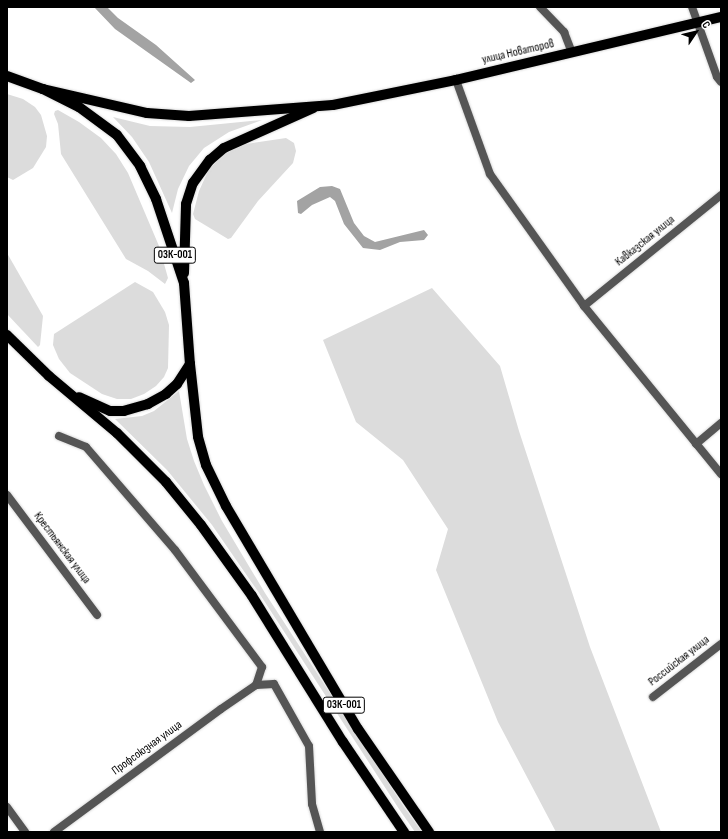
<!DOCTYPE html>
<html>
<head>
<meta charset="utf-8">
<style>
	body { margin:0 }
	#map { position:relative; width:728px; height:839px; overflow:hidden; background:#fff; font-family:"Sofia Sans Condensed",sans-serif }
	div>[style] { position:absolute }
	.green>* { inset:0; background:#dcdcdc }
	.water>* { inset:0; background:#a3a3a3 }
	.roads { filter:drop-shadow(0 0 1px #dbdbdb) drop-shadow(0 0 1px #dbdbdb) }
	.street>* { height:8px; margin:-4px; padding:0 4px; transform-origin:4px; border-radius:4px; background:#555 }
	.primary>* { height:10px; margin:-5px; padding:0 5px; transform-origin:5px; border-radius:5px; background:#000 }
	span { translate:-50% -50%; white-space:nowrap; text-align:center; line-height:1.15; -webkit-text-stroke:3px #fff; paint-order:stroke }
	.shield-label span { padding:1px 3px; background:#fff; border:1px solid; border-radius:3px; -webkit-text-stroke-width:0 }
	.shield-label { font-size:11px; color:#000; font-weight:700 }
	.street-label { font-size:12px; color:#000 }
	.frame { position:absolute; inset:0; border:8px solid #000; pointer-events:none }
	.north { position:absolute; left:676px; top:12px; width:40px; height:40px; -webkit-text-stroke:3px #fff; paint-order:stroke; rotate:55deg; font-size:11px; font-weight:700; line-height:16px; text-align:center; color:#000 }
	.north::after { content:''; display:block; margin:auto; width:14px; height:18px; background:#000; clip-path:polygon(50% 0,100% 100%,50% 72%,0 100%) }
</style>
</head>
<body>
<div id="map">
	<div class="green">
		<div style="clip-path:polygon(7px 94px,23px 99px,35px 107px,41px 115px,47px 136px,46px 147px,33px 168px,13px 180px,7px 177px)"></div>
		<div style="clip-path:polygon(58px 110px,79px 122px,101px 138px,116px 154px,128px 173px,159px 246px,168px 278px,165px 284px,148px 271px,126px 259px,61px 154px,58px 124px,54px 114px,55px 111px)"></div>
		<div style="clip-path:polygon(113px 117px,150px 126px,190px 127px,262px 120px,229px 132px,204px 148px,189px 166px,178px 189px,172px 213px,149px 162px,132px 137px)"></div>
		<div style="clip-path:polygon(286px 138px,294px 143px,296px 151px,293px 163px,258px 201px,231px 238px,228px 239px,195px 219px,193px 214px,199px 191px,209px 169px,225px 153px,246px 144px)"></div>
		<div style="clip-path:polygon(7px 253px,43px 316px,40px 345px,38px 347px,7px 314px)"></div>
		<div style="clip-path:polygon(135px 282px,153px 292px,165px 312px,169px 325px,168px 368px,164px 377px,156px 386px,144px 394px,131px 399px,117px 399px,102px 394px,70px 373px,59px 359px,53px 345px,54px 334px)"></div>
		<div style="clip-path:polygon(432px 288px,500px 366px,519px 431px,590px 647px,661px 832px,556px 832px,498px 722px,436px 570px,448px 529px,403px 460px,356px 422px,323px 340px)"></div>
		<div style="clip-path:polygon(179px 391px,187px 439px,194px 461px,204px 485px,222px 521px,265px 593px,404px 807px,422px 832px,415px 832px,399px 809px,259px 593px,212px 525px,167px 470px,115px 419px,142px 416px,154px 411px)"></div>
	</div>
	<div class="water">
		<div style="clip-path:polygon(94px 7px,107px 7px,118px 18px,156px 45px,195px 80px,191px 83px,115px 29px)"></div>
		<div style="clip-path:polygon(332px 186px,340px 189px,354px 223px,364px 236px,375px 242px,424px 230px,428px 235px,424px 240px,400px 242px,380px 250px,363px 248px,344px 224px,335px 201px,330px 197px,312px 205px,301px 214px,298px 213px,297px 201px,320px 187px)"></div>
	</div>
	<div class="roads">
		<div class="street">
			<div style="left:540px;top:7px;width:35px;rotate:46deg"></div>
			<div style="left:564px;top:32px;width:22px;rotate:69deg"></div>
			<div style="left:692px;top:7px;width:74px;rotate:70.3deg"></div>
			<div style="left:717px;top:77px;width:6px;rotate:51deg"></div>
			<div style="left:456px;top:80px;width:100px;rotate:70.1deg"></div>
			<div style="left:490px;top:174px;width:162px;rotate:54.5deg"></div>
			<div style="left:584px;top:306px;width:217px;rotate:50.8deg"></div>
			<div style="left:584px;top:306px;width:176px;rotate:-39deg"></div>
			<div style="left:59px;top:436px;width:29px;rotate:22deg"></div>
			<div style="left:86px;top:447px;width:136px;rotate:49.2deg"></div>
			<div style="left:175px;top:550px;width:146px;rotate:53.4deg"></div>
			<div style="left:262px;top:667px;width:19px;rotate:108deg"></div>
			<div style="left:696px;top:444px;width:33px;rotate:-40deg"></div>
			<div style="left:7px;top:495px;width:150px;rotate:53.1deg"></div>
			<div style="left:653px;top:697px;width:86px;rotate:-37.9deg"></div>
			<div style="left:7px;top:807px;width:31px;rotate:54deg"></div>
			<div style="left:54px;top:832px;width:207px;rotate:-36.4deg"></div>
			<div style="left:221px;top:709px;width:42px;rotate:-34.4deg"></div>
			<div style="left:256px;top:685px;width:18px;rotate:-3deg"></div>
			<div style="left:274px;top:684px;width:71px;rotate:60.6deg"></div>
			<div style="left:309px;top:746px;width:58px;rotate:87deg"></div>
			<div style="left:312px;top:804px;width:29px;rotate:74deg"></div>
		</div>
		<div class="primary">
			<div style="left:7px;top:76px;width:38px;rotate:20deg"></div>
			<div style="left:43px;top:89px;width:40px;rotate:26.6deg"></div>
			<div style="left:79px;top:107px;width:47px;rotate:36.4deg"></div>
			<div style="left:117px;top:135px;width:39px;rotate:53deg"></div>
			<div style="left:140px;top:166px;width:37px;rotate:64deg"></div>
			<div style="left:156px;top:199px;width:89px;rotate:71.6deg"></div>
			<div style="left:184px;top:283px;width:81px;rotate:85.8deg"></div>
			<div style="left:190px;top:364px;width:24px;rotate:123deg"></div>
			<div style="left:177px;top:384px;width:15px;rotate:138deg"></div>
			<div style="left:166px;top:394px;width:21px;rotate:151deg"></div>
			<div style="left:148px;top:404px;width:25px;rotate:164deg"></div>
			<div style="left:124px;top:411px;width:14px;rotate:180deg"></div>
			<div style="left:110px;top:411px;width:34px;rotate:-156deg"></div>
			<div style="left:43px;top:89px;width:107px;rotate:13deg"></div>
			<div style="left:147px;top:113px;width:42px;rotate:4.1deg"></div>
			<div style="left:189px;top:116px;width:144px;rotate:-4.4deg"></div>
			<div style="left:333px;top:105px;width:126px;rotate:-11.5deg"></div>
			<div style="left:456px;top:80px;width:272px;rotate:-13.4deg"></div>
			<div style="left:184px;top:273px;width:69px;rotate:-88.3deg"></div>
			<div style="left:186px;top:204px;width:22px;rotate:-72deg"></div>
			<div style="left:193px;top:183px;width:29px;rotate:-54deg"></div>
			<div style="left:210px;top:160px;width:18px;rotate:-41deg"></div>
			<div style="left:224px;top:148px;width:98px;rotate:-24.2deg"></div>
			<div style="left:7px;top:335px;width:59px;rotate:44.3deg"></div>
			<div style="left:49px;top:376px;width:89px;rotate:40deg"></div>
			<div style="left:117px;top:433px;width:69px;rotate:45deg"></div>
			<div style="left:166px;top:482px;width:55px;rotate:50.9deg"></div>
			<div style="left:201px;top:525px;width:87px;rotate:54.3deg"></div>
			<div style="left:252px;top:596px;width:172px;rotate:58.1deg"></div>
			<div style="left:343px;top:742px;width:109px;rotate:55.9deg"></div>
			<div style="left:190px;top:364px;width:73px;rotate:83.7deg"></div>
			<div style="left:198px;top:437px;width:29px;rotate:74deg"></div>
			<div style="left:206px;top:465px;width:46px;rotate:64deg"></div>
			<div style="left:226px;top:506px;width:259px;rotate:59.4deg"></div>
			<div style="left:358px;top:729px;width:125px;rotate:55.4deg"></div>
		</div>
	</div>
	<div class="shield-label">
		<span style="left:175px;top:255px">03К-001</span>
		<span style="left:344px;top:705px">03К-001</span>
	</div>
	<div class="street-label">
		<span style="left:518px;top:52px;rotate:-13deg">улица Новаторов</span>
		<span style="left:645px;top:241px;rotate:-39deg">Кавказская улица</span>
		<span style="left:62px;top:548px;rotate:53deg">Крестьянская улица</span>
		<span style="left:679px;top:661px;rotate:-38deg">Российская улица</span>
		<span style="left:147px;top:748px;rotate:-36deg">Профсоюзная улица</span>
	</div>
	<div class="frame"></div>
	<div class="north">С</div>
</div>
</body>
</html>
